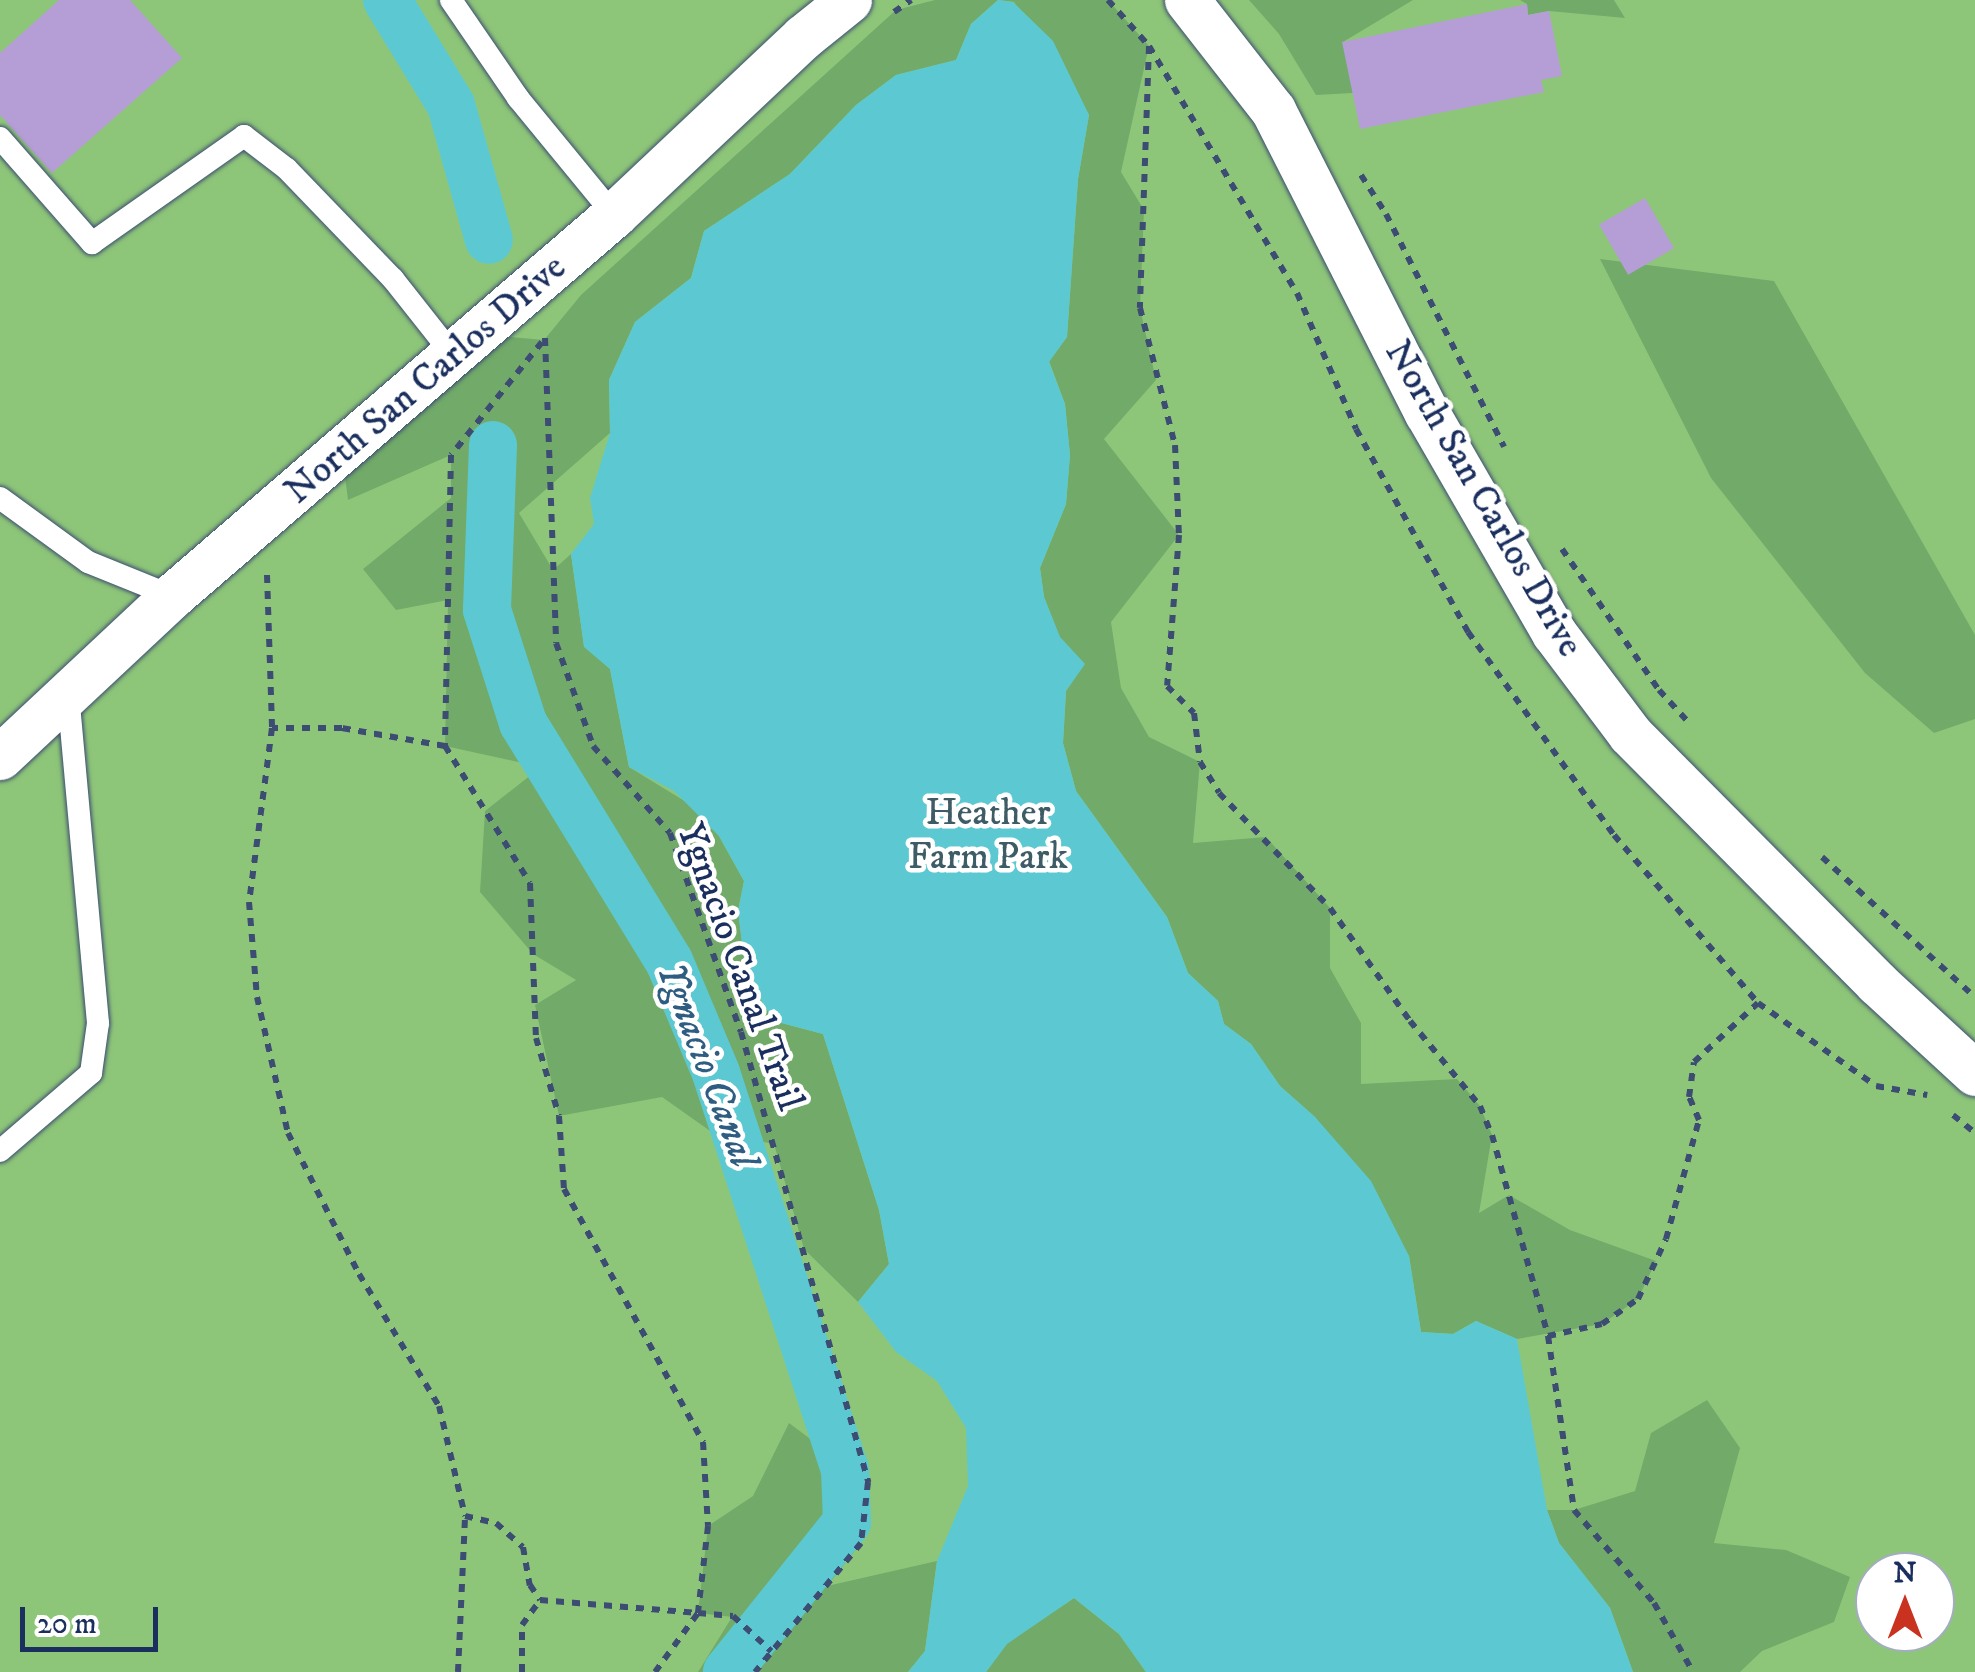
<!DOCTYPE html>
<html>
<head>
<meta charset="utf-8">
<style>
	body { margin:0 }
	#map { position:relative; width:1975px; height:1672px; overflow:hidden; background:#f5f2e2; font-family:"IM FELL DW Pica",serif }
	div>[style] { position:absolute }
	.green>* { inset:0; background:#8ec679 }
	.forest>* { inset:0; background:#72ab69 }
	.water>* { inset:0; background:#5cc9d2 }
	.canal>* { height:48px; margin:-24px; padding:0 24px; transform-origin:24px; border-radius:24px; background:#5cc9d2 }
	.building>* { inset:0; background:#b59dd6; transform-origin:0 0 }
	.path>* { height:6px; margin-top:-3px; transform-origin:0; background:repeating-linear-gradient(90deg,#3c4c72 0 8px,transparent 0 16px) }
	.roads { filter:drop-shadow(0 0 2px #3c4c72) drop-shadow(0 0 2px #3c4c72) }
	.lane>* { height:22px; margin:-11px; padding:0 11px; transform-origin:11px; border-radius:11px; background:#fff }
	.street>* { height:45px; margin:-22.5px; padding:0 22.5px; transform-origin:22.5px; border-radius:22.5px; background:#fff }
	span { translate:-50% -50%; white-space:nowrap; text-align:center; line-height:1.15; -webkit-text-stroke:9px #fff; paint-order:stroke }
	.street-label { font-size:38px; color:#1b2f5e }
	.park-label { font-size:38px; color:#3e5c66 }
	.water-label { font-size:40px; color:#2e5d81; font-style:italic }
	.north { position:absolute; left:1855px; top:1552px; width:100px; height:100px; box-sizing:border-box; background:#fff; border:2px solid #a4acbf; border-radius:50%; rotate:0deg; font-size:28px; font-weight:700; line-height:40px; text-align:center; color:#1b2f5e }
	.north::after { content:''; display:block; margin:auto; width:35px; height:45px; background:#c8321e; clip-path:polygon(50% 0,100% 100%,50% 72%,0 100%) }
	.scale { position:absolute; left:20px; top:1607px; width:138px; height:45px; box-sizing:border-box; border:5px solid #1b2f5e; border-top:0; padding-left:12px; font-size:30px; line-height:35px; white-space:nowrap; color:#1b2f5e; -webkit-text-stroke:8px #fff; paint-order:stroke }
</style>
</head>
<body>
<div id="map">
	<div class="green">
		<div style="clip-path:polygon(evenodd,0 0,1975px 0,1975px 1672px,0 1672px,0 0,1875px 1572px,1935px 1572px,1935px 1632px,1875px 1632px,1875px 1572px)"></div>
	</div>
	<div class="forest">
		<div style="clip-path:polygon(935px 0,998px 0,971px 24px,956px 60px,896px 75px,856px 105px,790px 174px,704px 231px,691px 278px,635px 322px,609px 380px,610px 433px,519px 513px,553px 570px,571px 554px,584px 646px,610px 669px,629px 767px,696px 808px,719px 836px,744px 881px,738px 911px,746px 975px,774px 1021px,823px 1034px,879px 1210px,889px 1264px,858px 1302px,804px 1249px,774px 1144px,713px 1133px,662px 1097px,559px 1116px,535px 1005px,576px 980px,533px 954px,480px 892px,485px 811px,541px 767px,445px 746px,448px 600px,396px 610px,363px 569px,451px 498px,451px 455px,348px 500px,342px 453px,478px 334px,544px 340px,581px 295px,896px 10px)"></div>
		<div style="clip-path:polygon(998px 0,1108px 0,1149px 46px,1121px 172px,1144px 210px,1140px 308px,1156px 380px,1104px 439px,1179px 535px,1111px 622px,1121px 688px,1149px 737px,1200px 762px,1193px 843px,1266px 837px,1330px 908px,1330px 968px,1361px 1023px,1361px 1084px,1457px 1079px,1480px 1106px,1492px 1135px,1479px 1213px,1509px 1195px,1570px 1230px,1656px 1261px,1638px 1299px,1602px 1324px,1517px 1339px,1476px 1321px,1453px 1334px,1421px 1332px,1409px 1256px,1315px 1117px,1280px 1086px,1251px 1044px,1224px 1024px,1218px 1001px,1188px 973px,1167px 917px,1076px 791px,1063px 743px,1066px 691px,1084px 664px,1060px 638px,1044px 597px,1040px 568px,1066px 504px,1070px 455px,1065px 404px,1049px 361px,1067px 337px,1078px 179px,1089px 115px,1014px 2px)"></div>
		<div style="clip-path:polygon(1249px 0,1413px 0,1343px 42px,1353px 93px,1316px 95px,1279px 34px)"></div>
		<div style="clip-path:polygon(1520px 0,1614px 0,1625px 18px,1549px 11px,1528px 15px,1527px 4px)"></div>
		<div style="clip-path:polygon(1600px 259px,1774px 281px,1975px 635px,1975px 719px,1934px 733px,1865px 673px,1711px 478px)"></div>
		<div style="clip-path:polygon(1707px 1400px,1740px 1448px,1714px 1543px,1786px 1550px,1850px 1577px,1834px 1622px,1762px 1651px,1740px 1672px,1633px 1672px,1610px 1608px,1559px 1543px,1547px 1510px,1574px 1510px,1635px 1491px,1651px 1433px)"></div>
		<div style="clip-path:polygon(789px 1423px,868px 1482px,861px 1543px,827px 1586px,937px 1561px,925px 1651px,908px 1672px,698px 1672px,732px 1617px,698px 1613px,708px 1526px,753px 1496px)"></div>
		<div style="clip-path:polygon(1074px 1598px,1119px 1634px,1146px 1672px,986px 1672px,1007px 1643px)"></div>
	</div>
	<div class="water">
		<div style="clip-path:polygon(998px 0,1013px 2px,1053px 41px,1089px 115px,1078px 179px,1067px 337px,1049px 362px,1065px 404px,1070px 455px,1066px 504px,1040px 568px,1044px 597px,1060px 637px,1085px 664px,1066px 691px,1063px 743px,1076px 791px,1167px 917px,1188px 973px,1218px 1001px,1224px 1024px,1251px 1044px,1280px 1086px,1315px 1117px,1371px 1181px,1409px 1256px,1421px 1332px,1453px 1334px,1476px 1321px,1517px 1339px,1547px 1510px,1559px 1543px,1610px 1608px,1633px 1672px,1146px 1672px,1119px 1634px,1074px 1598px,1007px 1644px,986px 1672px,908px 1672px,925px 1651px,937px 1561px,968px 1486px,966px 1428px,937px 1381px,896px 1352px,858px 1302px,889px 1264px,879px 1210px,823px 1034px,774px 1021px,746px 975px,738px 911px,744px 881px,719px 836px,674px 791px,629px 767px,610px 669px,584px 647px,571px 554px,594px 524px,590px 498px,610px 433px,609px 380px,635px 322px,691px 278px,704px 231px,790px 174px,856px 105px,896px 75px,956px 60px,971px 24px)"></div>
	</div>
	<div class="canal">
		<div style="left:387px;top:0;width:123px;rotate:58.6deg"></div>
		<div style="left:451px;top:105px;width:140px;rotate:74.3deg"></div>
		<div style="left:493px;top:445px;width:165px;rotate:92.1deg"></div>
		<div style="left:487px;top:610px;width:119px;rotate:72.3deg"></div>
		<div style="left:523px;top:723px;width:279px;rotate:58.5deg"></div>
		<div style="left:669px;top:961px;width:121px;rotate:67.2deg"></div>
		<div style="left:716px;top:1073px;width:416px;rotate:72deg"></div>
		<div style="left:845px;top:1469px;width:53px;rotate:87.8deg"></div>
		<div style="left:847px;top:1522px;width:192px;rotate:128.7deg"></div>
	</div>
	<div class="building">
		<div style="clip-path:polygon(59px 0,130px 0,182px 58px,52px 173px,0 115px,0 53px)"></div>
		<div style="clip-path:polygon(1527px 4px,1528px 15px,1549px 11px,1562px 76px,1541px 80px,1544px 92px,1360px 129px,1342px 42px)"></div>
		<div style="left:1645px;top:198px;width:58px;height:53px;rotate:60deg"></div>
	</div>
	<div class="path">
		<div style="left:1108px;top:0;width:62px;rotate:48.3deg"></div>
		<div style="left:1149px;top:46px;width:288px;rotate:59.1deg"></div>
		<div style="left:1297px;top:293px;width:148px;rotate:66.5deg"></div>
		<div style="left:1356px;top:429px;width:232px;rotate:61.1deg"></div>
		<div style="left:1468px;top:632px;width:250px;rotate:54.3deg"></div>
		<div style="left:1614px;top:835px;width:221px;rotate:49.4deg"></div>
		<div style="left:1758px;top:1003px;width:144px;rotate:35.1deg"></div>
		<div style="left:1876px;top:1086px;width:52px;rotate:10deg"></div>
		<div style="left:894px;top:12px;width:21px;rotate:-35deg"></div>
		<div style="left:1149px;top:46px;width:262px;rotate:92deg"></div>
		<div style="left:1140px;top:308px;width:141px;rotate:75.7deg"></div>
		<div style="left:1175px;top:445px;width:90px;rotate:87.5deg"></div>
		<div style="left:1179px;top:535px;width:151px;rotate:94.5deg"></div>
		<div style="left:1167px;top:686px;width:38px;rotate:45deg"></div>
		<div style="left:1194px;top:713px;width:49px;rotate:83deg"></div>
		<div style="left:1200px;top:762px;width:36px;rotate:58deg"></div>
		<div style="left:1219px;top:793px;width:160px;rotate:46deg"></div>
		<div style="left:1330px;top:908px;width:138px;rotate:54.7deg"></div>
		<div style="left:1410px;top:1021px;width:110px;rotate:50.5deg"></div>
		<div style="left:1480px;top:1106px;width:31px;rotate:68deg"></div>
		<div style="left:1492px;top:1135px;width:209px;rotate:74.4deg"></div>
		<div style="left:1548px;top:1336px;width:176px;rotate:81.5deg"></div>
		<div style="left:1574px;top:1510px;width:123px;rotate:49.3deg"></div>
		<div style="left:1654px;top:1603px;width:79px;rotate:60.5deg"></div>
		<div style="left:1361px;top:175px;width:46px;rotate:57.3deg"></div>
		<div style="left:1386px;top:214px;width:261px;rotate:63.1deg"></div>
		<div style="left:545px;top:338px;width:305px;rotate:87.9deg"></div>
		<div style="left:556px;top:643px;width:109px;rotate:70.2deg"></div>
		<div style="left:593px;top:746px;width:116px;rotate:48.5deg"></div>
		<div style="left:670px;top:833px;width:211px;rotate:70.4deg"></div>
		<div style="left:741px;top:1032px;width:468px;rotate:74.2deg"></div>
		<div style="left:868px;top:1482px;width:61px;rotate:96.5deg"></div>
		<div style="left:861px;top:1543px;width:167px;rotate:129.4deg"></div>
		<div style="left:542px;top:342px;width:145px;rotate:128.8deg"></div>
		<div style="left:451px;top:455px;width:291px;rotate:91.2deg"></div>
		<div style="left:445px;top:746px;width:161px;rotate:58.2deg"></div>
		<div style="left:530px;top:883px;width:155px;rotate:87.8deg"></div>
		<div style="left:536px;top:1038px;width:81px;rotate:73.6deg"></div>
		<div style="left:559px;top:1116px;width:73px;rotate:86.1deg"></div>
		<div style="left:564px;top:1189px;width:289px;rotate:61.2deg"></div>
		<div style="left:703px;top:1442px;width:84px;rotate:86.6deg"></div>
		<div style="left:708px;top:1526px;width:88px;rotate:96.6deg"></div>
		<div style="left:698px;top:1613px;width:35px;rotate:5deg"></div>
		<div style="left:733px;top:1616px;width:52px;rotate:42.6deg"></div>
		<div style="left:1562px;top:549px;width:171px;rotate:55.5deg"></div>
		<div style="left:1659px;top:690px;width:46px;rotate:47.6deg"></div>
		<div style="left:267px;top:575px;width:153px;rotate:88.1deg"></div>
		<div style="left:445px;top:746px;width:105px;rotate:-170.1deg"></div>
		<div style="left:342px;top:728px;width:70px;rotate:180deg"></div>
		<div style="left:272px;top:728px;width:176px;rotate:97.5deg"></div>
		<div style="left:249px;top:902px;width:95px;rotate:85.2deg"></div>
		<div style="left:257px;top:997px;width:139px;rotate:77.2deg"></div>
		<div style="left:288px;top:1133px;width:158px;rotate:63.3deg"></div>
		<div style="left:359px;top:1274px;width:154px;rotate:58.8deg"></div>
		<div style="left:439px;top:1406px;width:113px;rotate:76.7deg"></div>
		<div style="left:465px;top:1516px;width:32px;rotate:13deg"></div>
		<div style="left:496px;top:1523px;width:36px;rotate:42deg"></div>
		<div style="left:523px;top:1547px;width:39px;rotate:80deg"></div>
		<div style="left:530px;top:1585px;width:18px;rotate:56deg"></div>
		<div style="left:540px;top:1600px;width:159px;rotate:4.7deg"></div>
		<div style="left:1822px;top:857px;width:207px;rotate:42.5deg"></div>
		<div style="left:1953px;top:1115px;width:28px;rotate:39deg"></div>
		<div style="left:1548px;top:1336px;width:55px;rotate:-12.5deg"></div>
		<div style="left:1602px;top:1324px;width:44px;rotate:-34.8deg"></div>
		<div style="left:1638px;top:1299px;width:66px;rotate:-65deg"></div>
		<div style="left:1666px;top:1239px;width:123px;rotate:-74.5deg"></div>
		<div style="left:1699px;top:1120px;width:25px;rotate:-113deg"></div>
		<div style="left:1689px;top:1097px;width:35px;rotate:-82deg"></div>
		<div style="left:1694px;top:1062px;width:87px;rotate:-42.7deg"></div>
		<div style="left:458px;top:1672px;width:156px;rotate:-87.4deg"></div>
		<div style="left:522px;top:1672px;width:47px;rotate:-90deg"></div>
		<div style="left:522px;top:1625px;width:31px;rotate:-54deg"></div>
		<div style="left:655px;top:1672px;width:73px;rotate:-53.9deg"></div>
	</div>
	<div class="roads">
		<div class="lane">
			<div style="left:451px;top:0;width:119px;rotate:55.6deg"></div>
			<div style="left:518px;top:98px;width:151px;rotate:50.6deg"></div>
			<div style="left:0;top:138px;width:140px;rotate:48.8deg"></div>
			<div style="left:92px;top:243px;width:186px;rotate:-35.1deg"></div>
			<div style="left:244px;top:136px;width:54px;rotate:37.5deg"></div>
			<div style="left:287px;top:169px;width:153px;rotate:46.1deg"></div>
			<div style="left:393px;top:279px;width:97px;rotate:51.7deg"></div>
			<div style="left:0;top:498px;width:109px;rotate:36deg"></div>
			<div style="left:88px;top:562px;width:91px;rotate:22deg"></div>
			<div style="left:0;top:1151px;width:120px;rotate:-40.6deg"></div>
			<div style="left:91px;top:1073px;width:50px;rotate:-82deg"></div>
			<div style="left:98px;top:1023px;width:328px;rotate:-95.2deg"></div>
		</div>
		<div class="street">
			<div style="left:1187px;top:0;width:140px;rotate:52deg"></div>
			<div style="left:1273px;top:110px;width:340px;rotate:63.1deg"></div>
			<div style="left:1427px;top:413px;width:254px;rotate:60deg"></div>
			<div style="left:1554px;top:633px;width:126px;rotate:53deg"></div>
			<div style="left:1630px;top:734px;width:351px;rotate:45.2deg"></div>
			<div style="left:1877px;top:983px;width:133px;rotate:42.6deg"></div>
			<div style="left:0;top:757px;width:236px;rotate:-43.1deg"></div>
			<div style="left:172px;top:596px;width:584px;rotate:-40.76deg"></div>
			<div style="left:614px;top:215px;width:260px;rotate:-43.3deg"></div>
			<div style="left:803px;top:37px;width:59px;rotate:-38.8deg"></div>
		</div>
	</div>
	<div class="street-label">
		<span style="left:426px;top:380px;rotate:-41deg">North San Carlos Drive</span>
		<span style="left:1483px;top:499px;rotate:60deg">North San Carlos Drive</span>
		<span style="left:739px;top:967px;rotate:70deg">Ygnacio Canal Trail</span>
	</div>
	<div class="park-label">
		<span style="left:988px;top:836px">Heather<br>Farm Park</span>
	</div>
	<div class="water-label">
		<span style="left:706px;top:1065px;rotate:69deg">Ygnacio Canal</span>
	</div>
	<div class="north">N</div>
	<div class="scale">20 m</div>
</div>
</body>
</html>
